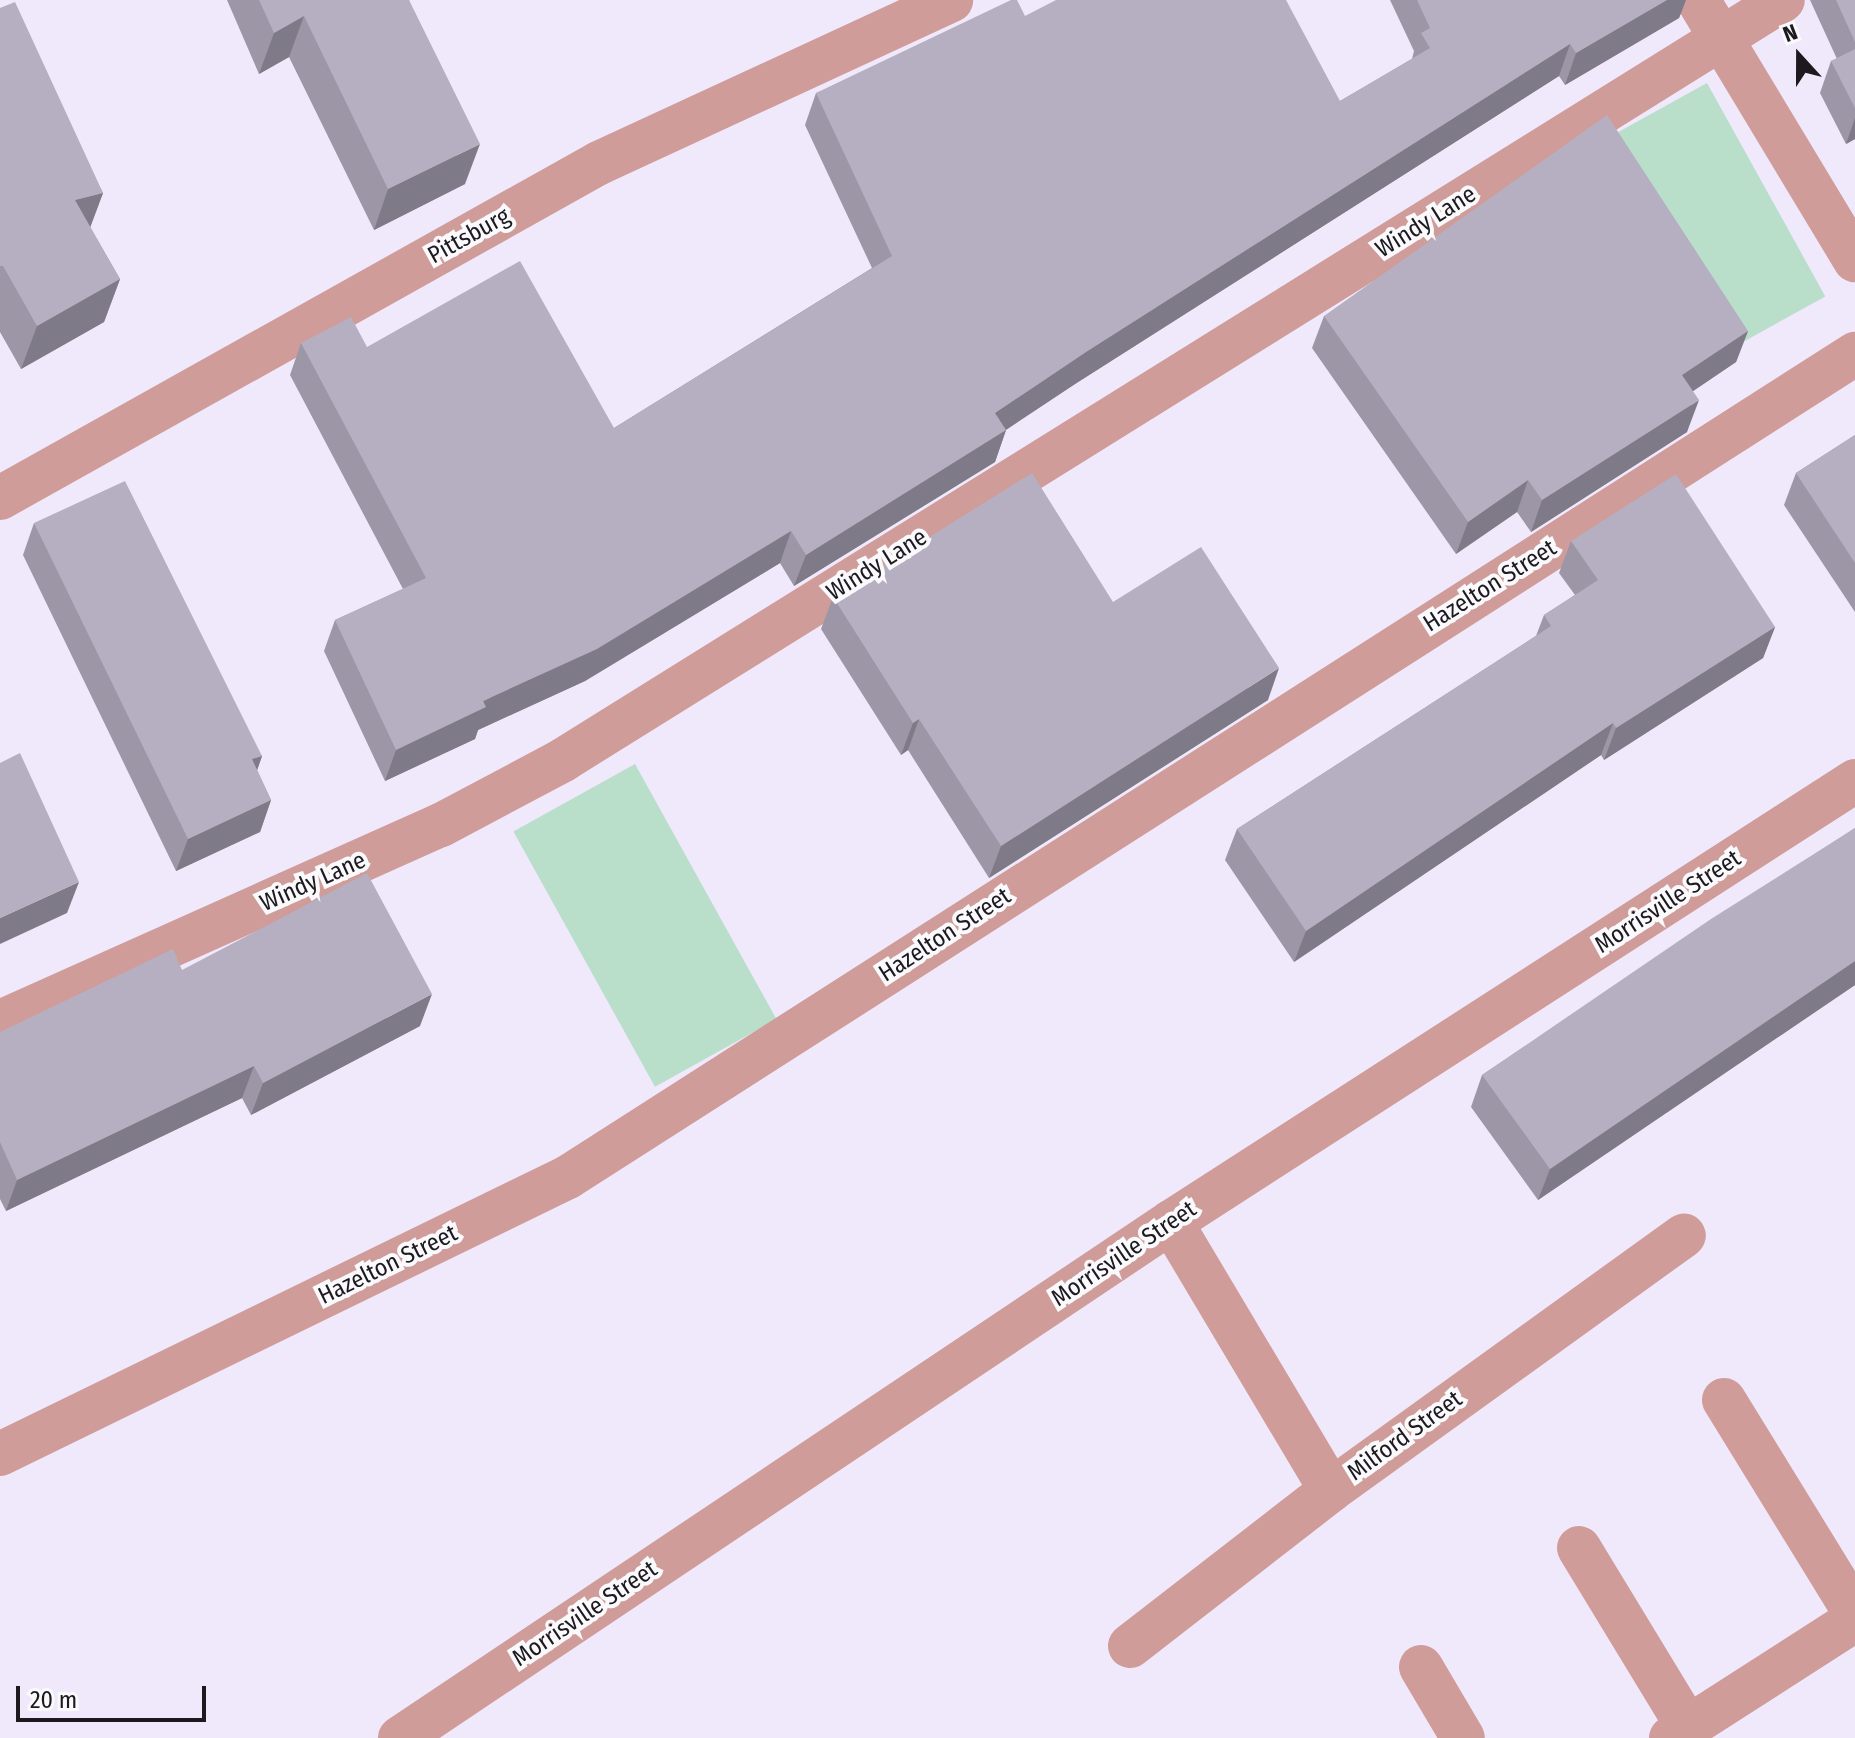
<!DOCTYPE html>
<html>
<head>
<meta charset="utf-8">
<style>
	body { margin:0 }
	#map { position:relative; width:1855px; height:1738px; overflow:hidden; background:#f0e8fb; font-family:"Fira Sans Condensed",sans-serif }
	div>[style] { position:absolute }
	.green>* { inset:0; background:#b9deca; transform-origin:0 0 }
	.minor>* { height:44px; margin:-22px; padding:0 22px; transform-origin:22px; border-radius:22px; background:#cf9c99 }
	.wall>* { inset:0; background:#9c96a6 }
	.shaded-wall>* { inset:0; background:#7f7a87 }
	.building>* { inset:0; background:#b5afc1 }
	span { translate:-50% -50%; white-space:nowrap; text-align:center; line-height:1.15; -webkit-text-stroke:8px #faf9fc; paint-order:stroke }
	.street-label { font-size:24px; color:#1c191f }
	.north { position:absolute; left:1759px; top:16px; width:80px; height:80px; -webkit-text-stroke:6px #faf9fc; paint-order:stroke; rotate:339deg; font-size:22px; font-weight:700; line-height:32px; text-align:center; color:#1c191f }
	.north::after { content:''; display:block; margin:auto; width:28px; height:36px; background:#1c191f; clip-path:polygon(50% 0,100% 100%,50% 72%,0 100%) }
	.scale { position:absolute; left:16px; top:1686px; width:190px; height:36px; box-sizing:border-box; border:4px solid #1c191f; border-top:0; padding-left:10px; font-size:24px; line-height:28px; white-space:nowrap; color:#1c191f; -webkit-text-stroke:6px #faf9fc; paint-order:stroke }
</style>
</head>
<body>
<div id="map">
	<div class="green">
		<div style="left:1707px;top:83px;width:244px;height:108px;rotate:61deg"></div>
		<div style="left:635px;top:764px;width:292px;height:139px;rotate:61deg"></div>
	</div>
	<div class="minor">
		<div style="left:1698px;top:0;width:304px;rotate:58.9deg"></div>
		<div style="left:0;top:498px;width:686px;rotate:-29.22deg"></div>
		<div style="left:599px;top:163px;width:388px;rotate:-24.8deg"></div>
		<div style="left:0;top:1022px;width:483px;rotate:-24.1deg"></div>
		<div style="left:441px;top:825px;width:138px;rotate:-28deg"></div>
		<div style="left:563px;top:760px;width:1437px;rotate:-31.92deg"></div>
		<div style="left:1171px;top:1222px;width:312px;rotate:59.2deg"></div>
		<div style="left:1724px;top:1400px;width:250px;rotate:58.4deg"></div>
		<div style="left:0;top:1454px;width:632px;rotate:-26deg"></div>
		<div style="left:568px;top:1177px;width:1528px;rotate:-32.6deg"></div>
		<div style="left:1579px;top:1548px;width:210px;rotate:58.7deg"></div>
		<div style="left:1130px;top:1646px;width:254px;rotate:-37.8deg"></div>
		<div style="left:1331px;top:1490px;width:435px;rotate:-35.8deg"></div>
		<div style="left:1421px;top:1667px;width:82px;rotate:59.4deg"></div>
		<div style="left:400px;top:1738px;width:928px;rotate:-33.79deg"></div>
		<div style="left:1171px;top:1222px;width:814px;rotate:-32.81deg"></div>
		<div style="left:1671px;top:1738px;width:219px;rotate:-32.7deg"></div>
	</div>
	<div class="wall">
		<div style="clip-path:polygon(227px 0,409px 0,465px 184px,374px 230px,289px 57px,259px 74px)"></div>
		<div style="clip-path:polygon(1390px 0,1686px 0,1679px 18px,1565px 85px,1559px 76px,1075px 384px,1006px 430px,995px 462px,794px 586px,780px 563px,585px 681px,478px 730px,475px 739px,385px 781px,324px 651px,335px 620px,403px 589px,290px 375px,301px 343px,614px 428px,872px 268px,805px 125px,816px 93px,1025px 16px,1340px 101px,1412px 59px,1414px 51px)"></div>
		<div style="clip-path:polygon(1810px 0,1855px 0,1855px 139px,1846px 144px,1820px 93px,1831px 61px,1837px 59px)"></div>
		<div style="clip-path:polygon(0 8px,103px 193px,90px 227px,120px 279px,104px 322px,21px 369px,0 332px)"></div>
		<div style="clip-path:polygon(1324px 316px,1748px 331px,1736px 362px,1693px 391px,1687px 432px,1531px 532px,1517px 512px,1456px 554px,1312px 348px)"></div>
		<div style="clip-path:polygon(1855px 435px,1855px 612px,1784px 505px,1796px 473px)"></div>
		<div style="clip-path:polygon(34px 523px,262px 756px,257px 770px,271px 800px,260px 832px,176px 871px,23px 555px)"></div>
		<div style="clip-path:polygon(1571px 541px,1775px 627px,1763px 658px,1604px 760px,1601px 755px,1294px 962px,1225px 860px,1237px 829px,1536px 636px,1544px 615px,1575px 595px,1559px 573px)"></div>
		<div style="clip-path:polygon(833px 597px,1113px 602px,1268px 700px,989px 878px,908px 750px,901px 755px,821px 629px)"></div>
		<div style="clip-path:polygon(1855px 828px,1855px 985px,1538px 1200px,1471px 1107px,1482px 1075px)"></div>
		<div style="clip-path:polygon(182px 970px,420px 1026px,251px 1115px,242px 1098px,6px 1211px,0 1199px,0 1032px)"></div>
	</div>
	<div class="shaded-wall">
		<div style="clip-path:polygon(1667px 0,1686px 0,1679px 18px,1565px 85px,1576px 53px)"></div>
		<div style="clip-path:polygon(304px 16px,289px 57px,259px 74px,274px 33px)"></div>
		<div style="clip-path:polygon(1570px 44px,1559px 76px,1075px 384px,989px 441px,1006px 430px,995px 462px,794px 586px,806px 555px,995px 413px,1086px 352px)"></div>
		<div style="clip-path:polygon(1855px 118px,1855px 139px,1846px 144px)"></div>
		<div style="clip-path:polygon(480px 144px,465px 184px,374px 230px,388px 189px)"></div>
		<div style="clip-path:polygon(103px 193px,87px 236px,75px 200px)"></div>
		<div style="clip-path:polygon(120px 279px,104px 322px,21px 369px,37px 326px)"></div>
		<div style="clip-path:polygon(1748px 331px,1736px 362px,1671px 406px,1682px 375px)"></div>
		<div style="clip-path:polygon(1699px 400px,1687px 432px,1531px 532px,1542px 500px)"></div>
		<div style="clip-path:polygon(1528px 480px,1517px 512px,1456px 554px,1468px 522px)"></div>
		<div style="clip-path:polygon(791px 531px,780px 563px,585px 681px,478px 730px,475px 739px,385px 781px,396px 750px)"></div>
		<div style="clip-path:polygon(1775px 627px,1763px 658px,1604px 760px,1616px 728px)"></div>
		<div style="clip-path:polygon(1279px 668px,1268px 700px,989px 878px,1001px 846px)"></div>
		<div style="clip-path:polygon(919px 719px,908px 750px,901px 755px,913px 723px)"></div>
		<div style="clip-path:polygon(1613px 723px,1601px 755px,1294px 962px,1306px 931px)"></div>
		<div style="clip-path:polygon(262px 756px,251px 788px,252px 759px)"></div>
		<div style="clip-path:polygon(271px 800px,260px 832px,176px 871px,188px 839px)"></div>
		<div style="clip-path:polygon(79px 882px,67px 913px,0 944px,0 918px)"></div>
		<div style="clip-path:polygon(1855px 961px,1855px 985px,1538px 1200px,1550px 1169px)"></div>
		<div style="clip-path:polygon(432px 994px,420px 1026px,251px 1115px,263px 1083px)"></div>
		<div style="clip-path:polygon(254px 1066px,242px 1098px,6px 1211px,17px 1180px)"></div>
	</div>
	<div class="building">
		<div style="clip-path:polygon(259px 0,409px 0,480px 144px,388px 189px,304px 16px,274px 33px)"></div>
		<div style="clip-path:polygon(1011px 0,1017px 0,1025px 16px,1056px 0,1286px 0,1340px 101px,1430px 48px,1421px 33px,1430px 28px,1417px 0,1667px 0,1576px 53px,1570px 44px,1086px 352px,995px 413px,1006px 430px,806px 555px,791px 531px,597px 649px,483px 701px,486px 707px,396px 750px,335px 620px,426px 578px,301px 343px,351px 317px,367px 347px,520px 261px,614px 428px,892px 256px,816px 93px)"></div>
		<div style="clip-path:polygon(1836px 0,1855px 0,1855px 42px)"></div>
		<div style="clip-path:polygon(15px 2px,103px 193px,75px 200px,120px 279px,37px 326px,3px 266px,0 266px,0 8px)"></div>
		<div style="clip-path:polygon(1855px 49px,1855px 108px,1831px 61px)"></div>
		<div style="clip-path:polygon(1607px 115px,1748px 331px,1682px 375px,1699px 400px,1542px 500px,1528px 480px,1468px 522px,1324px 316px)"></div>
		<div style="clip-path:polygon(1855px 435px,1855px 563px,1796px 473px)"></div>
		<div style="clip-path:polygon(1032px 473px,1113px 602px,1201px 547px,1279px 668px,1001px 846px,919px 719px,913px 723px,833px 597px)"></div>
		<div style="clip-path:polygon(1676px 474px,1775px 627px,1616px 728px,1613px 723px,1306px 931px,1237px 829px,1551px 626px,1544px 615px,1598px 580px,1571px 541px)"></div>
		<div style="clip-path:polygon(125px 481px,262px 756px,252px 759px,271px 800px,188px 839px,34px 523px)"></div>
		<div style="clip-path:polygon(20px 753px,79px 882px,0 918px,0 763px)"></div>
		<div style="clip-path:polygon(1855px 828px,1855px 961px,1550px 1169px,1482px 1075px,1711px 919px)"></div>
		<div style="clip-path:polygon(367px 873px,432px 994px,263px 1083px,254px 1066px,17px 1180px,0 1142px,0 1032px,173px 949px,182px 970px)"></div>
	</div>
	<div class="street-label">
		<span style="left:1426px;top:222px;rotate:-32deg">Windy Lane</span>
		<span style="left:469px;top:236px;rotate:-29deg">Pittsburg</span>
		<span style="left:877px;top:565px;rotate:-32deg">Windy Lane</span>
		<span style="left:1490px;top:586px;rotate:-32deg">Hazelton Street</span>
		<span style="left:313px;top:882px;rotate:-24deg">Windy Lane</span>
		<span style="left:1668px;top:902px;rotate:-33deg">Morrisville Street</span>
		<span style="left:945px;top:935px;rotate:-33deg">Hazelton Street</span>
		<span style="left:1124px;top:1254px;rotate:-34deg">Morrisville Street</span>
		<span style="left:388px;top:1265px;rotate:-26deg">Hazelton Street</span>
		<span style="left:1405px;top:1436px;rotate:-36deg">Milford Street</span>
		<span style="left:585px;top:1614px;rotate:-34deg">Morrisville Street</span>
	</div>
	<div class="north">N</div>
	<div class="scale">20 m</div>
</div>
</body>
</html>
